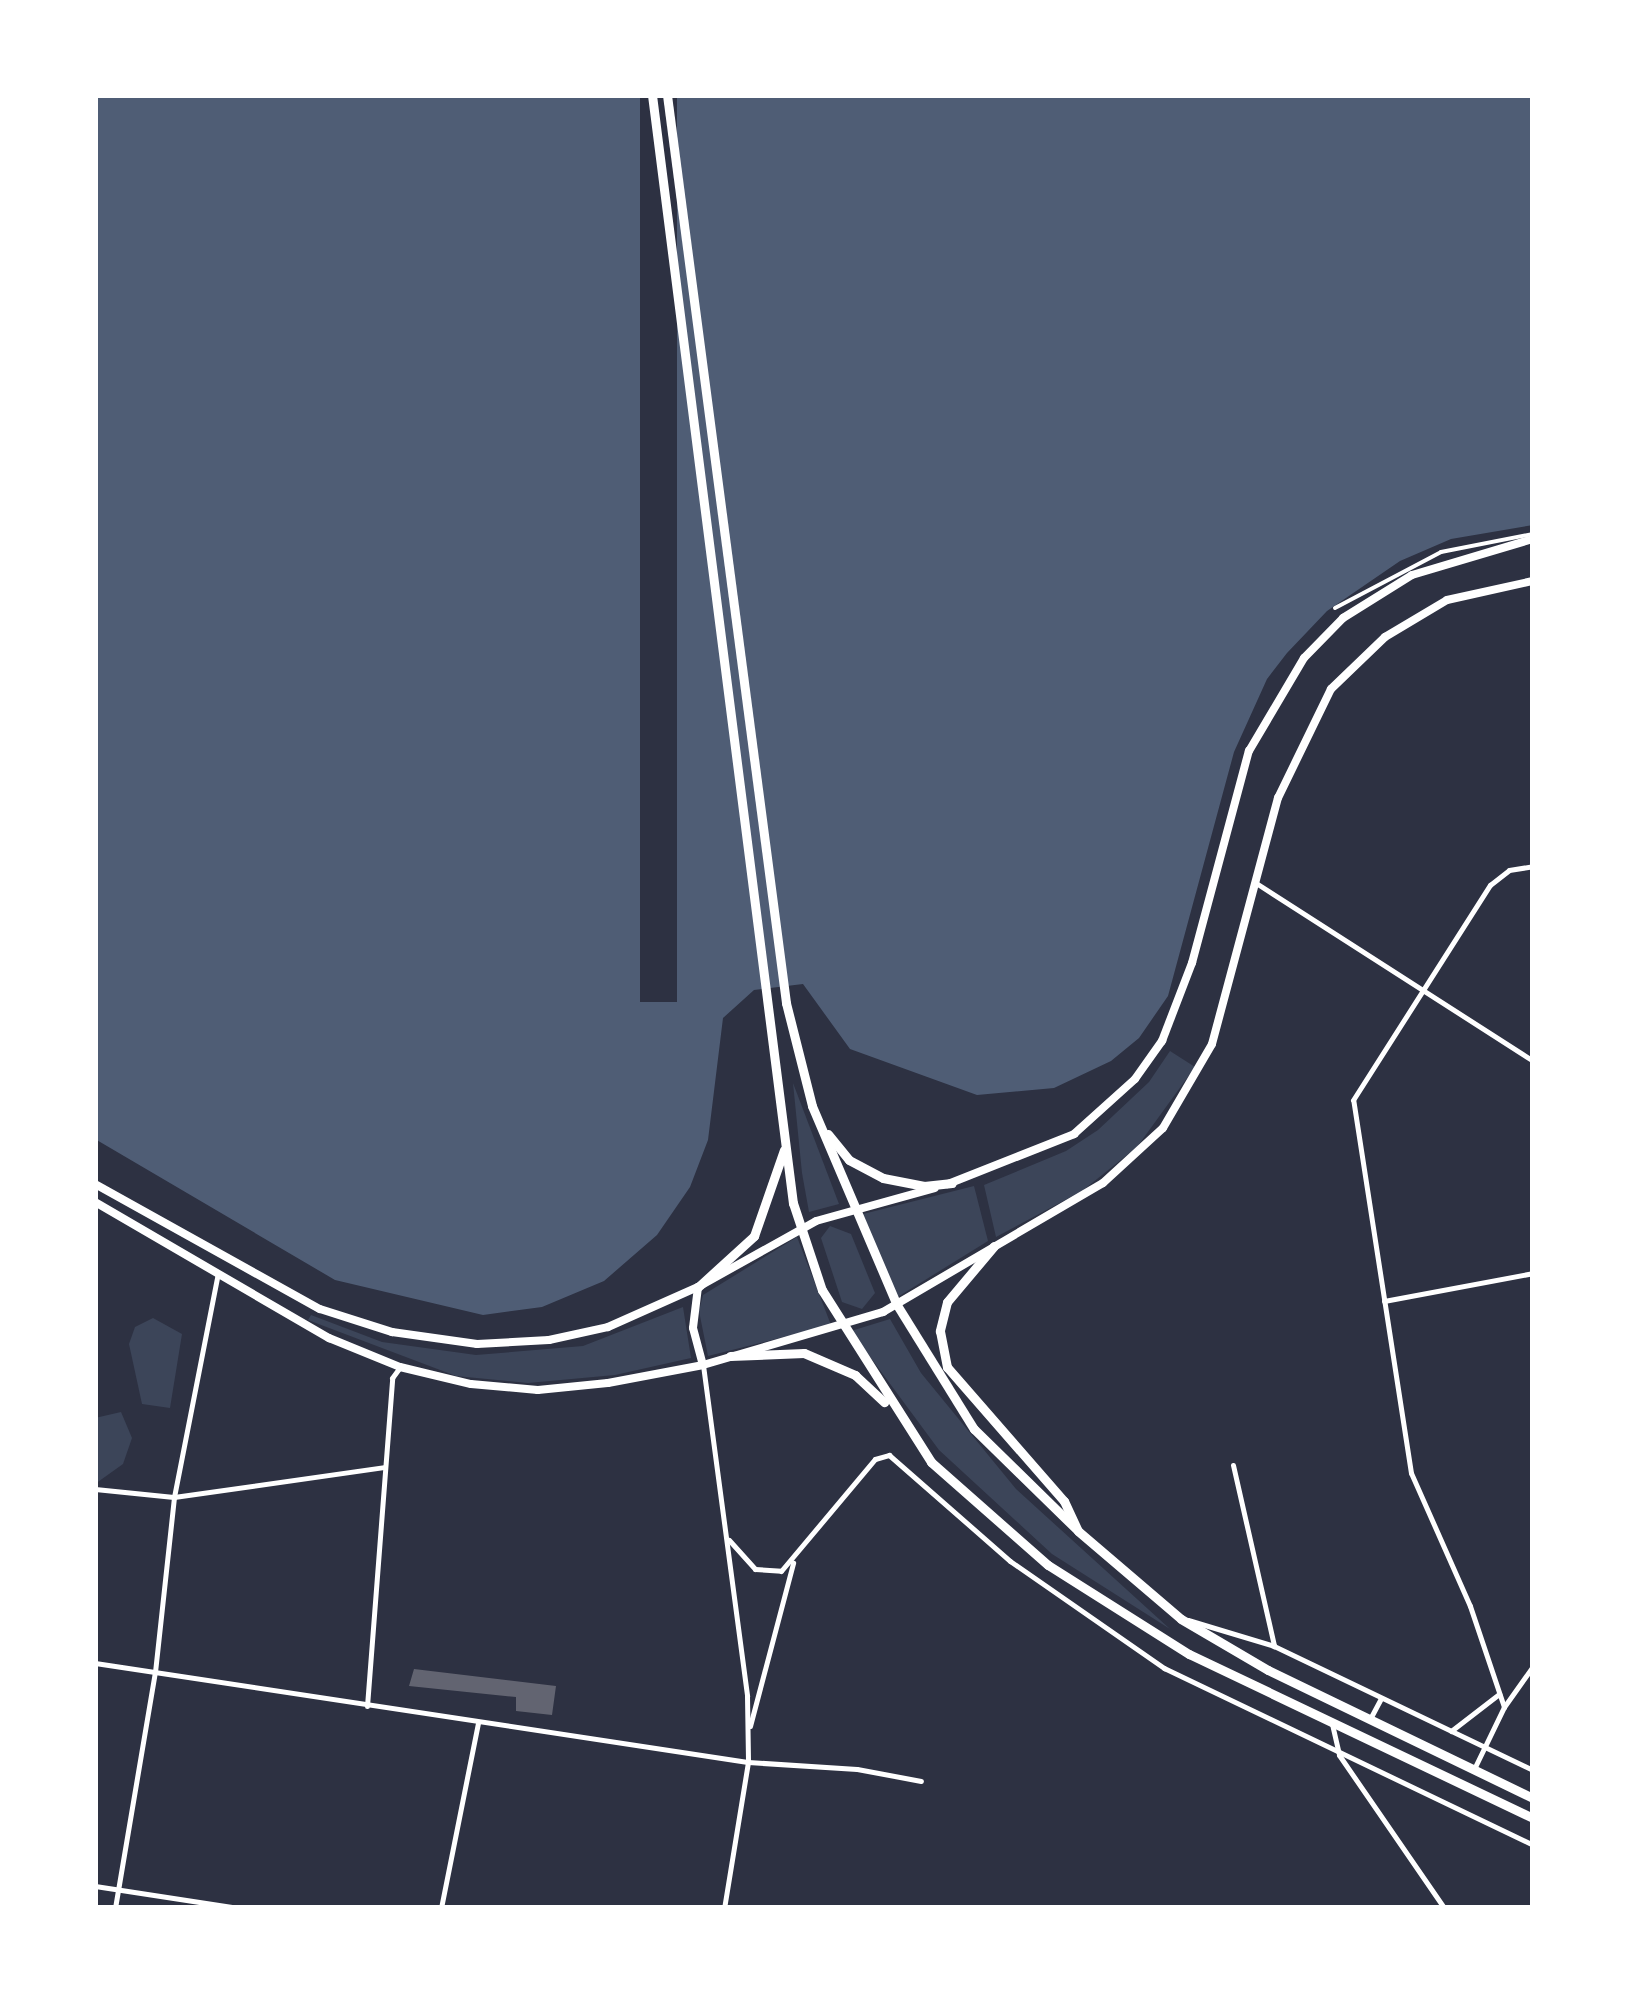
<!DOCTYPE html>
<html>
<head>
<meta charset="utf-8">
<style>
	body { margin:0 }
	#map { position:relative; width:1628px; height:2003px; overflow:hidden; background:#2d3142; font-family:Montserrat,sans-serif }
	div>[style] { position:absolute }
	.green>* { inset:0; background:#3c4559 }
	.water>* { inset:0; background:#4f5d75 }
	.pier>* { inset:0; background:#2d3142; transform-origin:0 0 }
	.building>* { inset:0; background:#626471 }
	.pedestrian>* { height:4px; margin:-2px; padding:0 2px; transform-origin:2px; border-radius:2px; background:#fff }
	.minor>* { height:5px; margin:-2.5px; padding:0 2.5px; transform-origin:2.5px; border-radius:2.5px; background:#fff }
	.secondary>* { height:8px; margin:-4px; padding:0 4px; transform-origin:4px; border-radius:4px; background:#fff }
	.trunk>* { height:9px; margin:-4.5px; padding:0 4.5px; transform-origin:4.5px; border-radius:4.5px; background:#fff }
	span { translate:-50% -50%; white-space:nowrap; text-align:center; line-height:1.15; -webkit-text-stroke:8px #fff; paint-order:stroke }
	.frame { position:absolute; inset:0; border:98px solid #fff; pointer-events:none }
</style>
</head>
<body>
<div id="map">
	<div class="green">
		<div style="clip-path:polygon(1170px 1051px,1195px 1067px,1137px 1147px,1082px 1191px,996px 1237px,984px 1185px,1066px 1151px,1098px 1130px,1149px 1082px)"></div>
		<div style="clip-path:polygon(793px 1083px,839px 1204px,809px 1212px,802px 1173px)"></div>
		<div style="clip-path:polygon(974px 1186px,988px 1241px,896px 1298px,863px 1214px)"></div>
		<div style="clip-path:polygon(830px 1226px,851px 1234px,875px 1293px,862px 1309px,842px 1302px,821px 1238px)"></div>
		<div style="clip-path:polygon(797px 1237px,831px 1325px,708px 1356px,699px 1311px,703px 1295px)"></div>
		<div style="clip-path:polygon(683px 1307px,691px 1358px,615px 1375px,528px 1383px,456px 1376px,308px 1320px,311px 1315px,382px 1342px,476px 1355px,583px 1346px)"></div>
		<div style="clip-path:polygon(153px 1318px,182px 1334px,170px 1408px,142px 1404px,129px 1344px,135px 1327px)"></div>
		<div style="clip-path:polygon(890px 1319px,921px 1373px,1016px 1489px,1170px 1629px,1052px 1554px,939px 1450px,851px 1331px)"></div>
		<div style="clip-path:polygon(121px 1412px,132px 1438px,123px 1464px,95px 1484px,95px 1418px)"></div>
	</div>
	<div class="water">
		<div style="clip-path:polygon(95px 95px,1533px 95px,1533px 525px,1451px 539px,1400px 561px,1327px 611px,1287px 653px,1267px 679px,1234px 752px,1168px 996px,1139px 1038px,1111px 1061px,1054px 1088px,977px 1095px,850px 1049px,803px 984px,754px 990px,723px 1018px,708px 1140px,690px 1187px,657px 1235px,604px 1281px,542px 1307px,483px 1315px,335px 1280px,95px 1139px)"></div>
	</div>
	<div class="pier">
		<div style="left:640px;top:95px;width:37px;height:907px"></div>
	</div>
	<div class="building">
		<div style="clip-path:polygon(414px 1669px,556px 1686px,552px 1715px,516px 1711px,516px 1697px,409px 1686px)"></div>
	</div>
	<div class="pedestrian">
		<div style="left:1335px;top:608px;width:120px;rotate:-27.8deg"></div>
		<div style="left:1441px;top:552px;width:94px;rotate:-11.1deg"></div>
	</div>
	<div class="minor">
		<div style="left:1256px;top:883px;width:329px;rotate:32.7deg"></div>
		<div style="left:1384px;top:1301px;width:152px;rotate:-10.6deg"></div>
		<div style="left:703px;top:1365px;width:334px;rotate:82.4deg"></div>
		<div style="left:747px;top:1696px;width:66px;rotate:89.1deg"></div>
		<div style="left:748px;top:1762px;width:148px;rotate:99.3deg"></div>
		<div style="left:1233px;top:1465px;width:186px;rotate:77.2deg"></div>
		<div style="left:95px;top:1489px;width:79px;rotate:5.8deg"></div>
		<div style="left:174px;top:1497px;width:212px;rotate:-8.1deg"></div>
		<div style="left:729px;top:1540px;width:39px;rotate:48deg"></div>
		<div style="left:755px;top:1569px;width:26px;rotate:4deg"></div>
		<div style="left:781px;top:1571px;width:146px;rotate:-50deg"></div>
		<div style="left:875px;top:1459px;width:15px;rotate:-16deg"></div>
		<div style="left:889px;top:1455px;width:161px;rotate:41.2deg"></div>
		<div style="left:1010px;top:1561px;width:188px;rotate:34.8deg"></div>
		<div style="left:1164px;top:1668px;width:409px;rotate:25.6deg"></div>
		<div style="left:1188px;top:1620px;width:90px;rotate:16.8deg"></div>
		<div style="left:1274px;top:1646px;width:287px;rotate:25.6deg"></div>
		<div style="left:95px;top:1663px;width:660px;rotate:8.62deg"></div>
		<div style="left:748px;top:1762px;width:109px;rotate:3.7deg"></div>
		<div style="left:857px;top:1769px;width:65px;rotate:10.6deg"></div>
		<div style="left:367px;top:1706px;width:329px;rotate:-85.6deg"></div>
		<div style="left:392px;top:1378px;width:14px;rotate:-54deg"></div>
		<div style="left:1504px;top:1707px;width:107px;rotate:-108.6deg"></div>
		<div style="left:1470px;top:1606px;width:145px;rotate:-113.9deg"></div>
		<div style="left:1411px;top:1473px;width:377px;rotate:-98.8deg"></div>
		<div style="left:1353px;top:1100px;width:255px;rotate:-57.5deg"></div>
		<div style="left:1490px;top:885px;width:24px;rotate:-38deg"></div>
		<div style="left:1509px;top:870px;width:24px;rotate:-9deg"></div>
		<div style="left:1371px;top:1717px;width:21px;rotate:-62deg"></div>
		<div style="left:1332px;top:1724px;width:32px;rotate:77deg"></div>
		<div style="left:1339px;top:1755px;width:186px;rotate:55.5deg"></div>
		<div style="left:750px;top:1726px;width:169px;rotate:-75.2deg"></div>
		<div style="left:1451px;top:1731px;width:61px;rotate:-37.6deg"></div>
		<div style="left:1474px;top:1769px;width:69px;rotate:-64.2deg"></div>
		<div style="left:1504px;top:1707px;width:50px;rotate:-54.7deg"></div>
		<div style="left:95px;top:1886px;width:145px;rotate:8.7deg"></div>
		<div style="left:115px;top:1908px;width:239px;rotate:-80.4deg"></div>
		<div style="left:155px;top:1672px;width:176px;rotate:-83.8deg"></div>
		<div style="left:174px;top:1497px;width:228px;rotate:-78.9deg"></div>
		<div style="left:441px;top:1908px;width:189px;rotate:-78.7deg"></div>
	</div>
	<div class="secondary">
		<div style="left:95px;top:1184px;width:257px;rotate:29.1deg"></div>
		<div style="left:320px;top:1309px;width:76px;rotate:17.7deg"></div>
		<div style="left:392px;top:1332px;width:86px;rotate:8deg"></div>
		<div style="left:477px;top:1344px;width:72px;rotate:-3.2deg"></div>
		<div style="left:549px;top:1340px;width:60px;rotate:-12.4deg"></div>
		<div style="left:608px;top:1327px;width:98px;rotate:-24deg"></div>
		<div style="left:698px;top:1287px;width:135px;rotate:-29.2deg"></div>
		<div style="left:816px;top:1221px;width:123px;rotate:-15.5deg"></div>
		<div style="left:948px;top:1184px;width:136px;rotate:-21.6deg"></div>
		<div style="left:1074px;top:1134px;width:82px;rotate:-42deg"></div>
		<div style="left:1135px;top:1079px;width:47px;rotate:-54.6deg"></div>
		<div style="left:1162px;top:1041px;width:84px;rotate:-69deg"></div>
		<div style="left:1192px;top:963px;width:220px;rotate:-75deg"></div>
		<div style="left:1249px;top:751px;width:108px;rotate:-59.4deg"></div>
		<div style="left:1304px;top:658px;width:56px;rotate:-45.7deg"></div>
		<div style="left:1343px;top:618px;width:81px;rotate:-31.9deg"></div>
		<div style="left:1412px;top:575px;width:126px;rotate:-16.6deg"></div>
		<div style="left:95px;top:1202px;width:271px;rotate:30.2deg"></div>
		<div style="left:329px;top:1338px;width:77px;rotate:22.2deg"></div>
		<div style="left:400px;top:1367px;width:73px;rotate:13.5deg"></div>
		<div style="left:471px;top:1384px;width:67px;rotate:5.1deg"></div>
		<div style="left:538px;top:1390px;width:70px;rotate:-5.7deg"></div>
		<div style="left:608px;top:1383px;width:97px;rotate:-10.7deg"></div>
		<div style="left:703px;top:1365px;width:188px;rotate:-16.4deg"></div>
		<div style="left:883px;top:1312px;width:255px;rotate:-30.4deg"></div>
		<div style="left:1103px;top:1183px;width:81px;rotate:-42.5deg"></div>
		<div style="left:1163px;top:1128px;width:97px;rotate:-59.7deg"></div>
		<div style="left:1212px;top:1044px;width:255px;rotate:-75deg"></div>
		<div style="left:1278px;top:798px;width:121px;rotate:-64.1deg"></div>
		<div style="left:1331px;top:689px;width:75px;rotate:-43.9deg"></div>
		<div style="left:1385px;top:637px;width:72px;rotate:-30.8deg"></div>
		<div style="left:1447px;top:600px;width:88px;rotate:-12.5deg"></div>
		<div style="left:698px;top:1287px;width:41px;rotate:97deg"></div>
		<div style="left:693px;top:1328px;width:38px;rotate:75deg"></div>
	</div>
	<div class="trunk">
		<div style="left:652px;top:95px;width:1117px;rotate:82.75deg"></div>
		<div style="left:793px;top:1203px;width:92px;rotate:71.6deg"></div>
		<div style="left:822px;top:1290px;width:204px;rotate:57.6deg"></div>
		<div style="left:931px;top:1462px;width:156px;rotate:41.4deg"></div>
		<div style="left:1048px;top:1565px;width:167px;rotate:32.3deg"></div>
		<div style="left:1189px;top:1654px;width:381px;rotate:25.5deg"></div>
		<div style="left:667px;top:95px;width:916px;rotate:82.53deg"></div>
		<div style="left:786px;top:1003px;width:106px;rotate:75.8deg"></div>
		<div style="left:812px;top:1106px;width:216px;rotate:66.9deg"></div>
		<div style="left:897px;top:1305px;width:146px;rotate:58.2deg"></div>
		<div style="left:974px;top:1429px;width:146px;rotate:44.4deg"></div>
		<div style="left:1078px;top:1531px;width:135px;rotate:40.5deg"></div>
		<div style="left:1181px;top:1619px;width:101px;rotate:30.4deg"></div>
		<div style="left:1268px;top:1670px;width:294px;rotate:25.8deg"></div>
		<div style="left:828px;top:1134px;width:33px;rotate:51deg"></div>
		<div style="left:849px;top:1160px;width:38px;rotate:28deg"></div>
		<div style="left:883px;top:1178px;width:42px;rotate:11deg"></div>
		<div style="left:924px;top:1186px;width:28px;rotate:-6deg"></div>
		<div style="left:994px;top:1246px;width:73px;rotate:130deg"></div>
		<div style="left:947px;top:1302px;width:30px;rotate:104deg"></div>
		<div style="left:940px;top:1331px;width:37px;rotate:79deg"></div>
		<div style="left:947px;top:1367px;width:178px;rotate:48.9deg"></div>
		<div style="left:1064px;top:1501px;width:31px;rotate:65deg"></div>
		<div style="left:698px;top:1287px;width:76px;rotate:-42.3deg"></div>
		<div style="left:754px;top:1236px;width:91px;rotate:-70.8deg"></div>
		<div style="left:730px;top:1356px;width:74px;rotate:-2.3deg"></div>
		<div style="left:804px;top:1353px;width:56px;rotate:23.3deg"></div>
		<div style="left:855px;top:1375px;width:40px;rotate:43deg"></div>
	</div>
	<div class="frame"></div>
</div>
</body>
</html>
